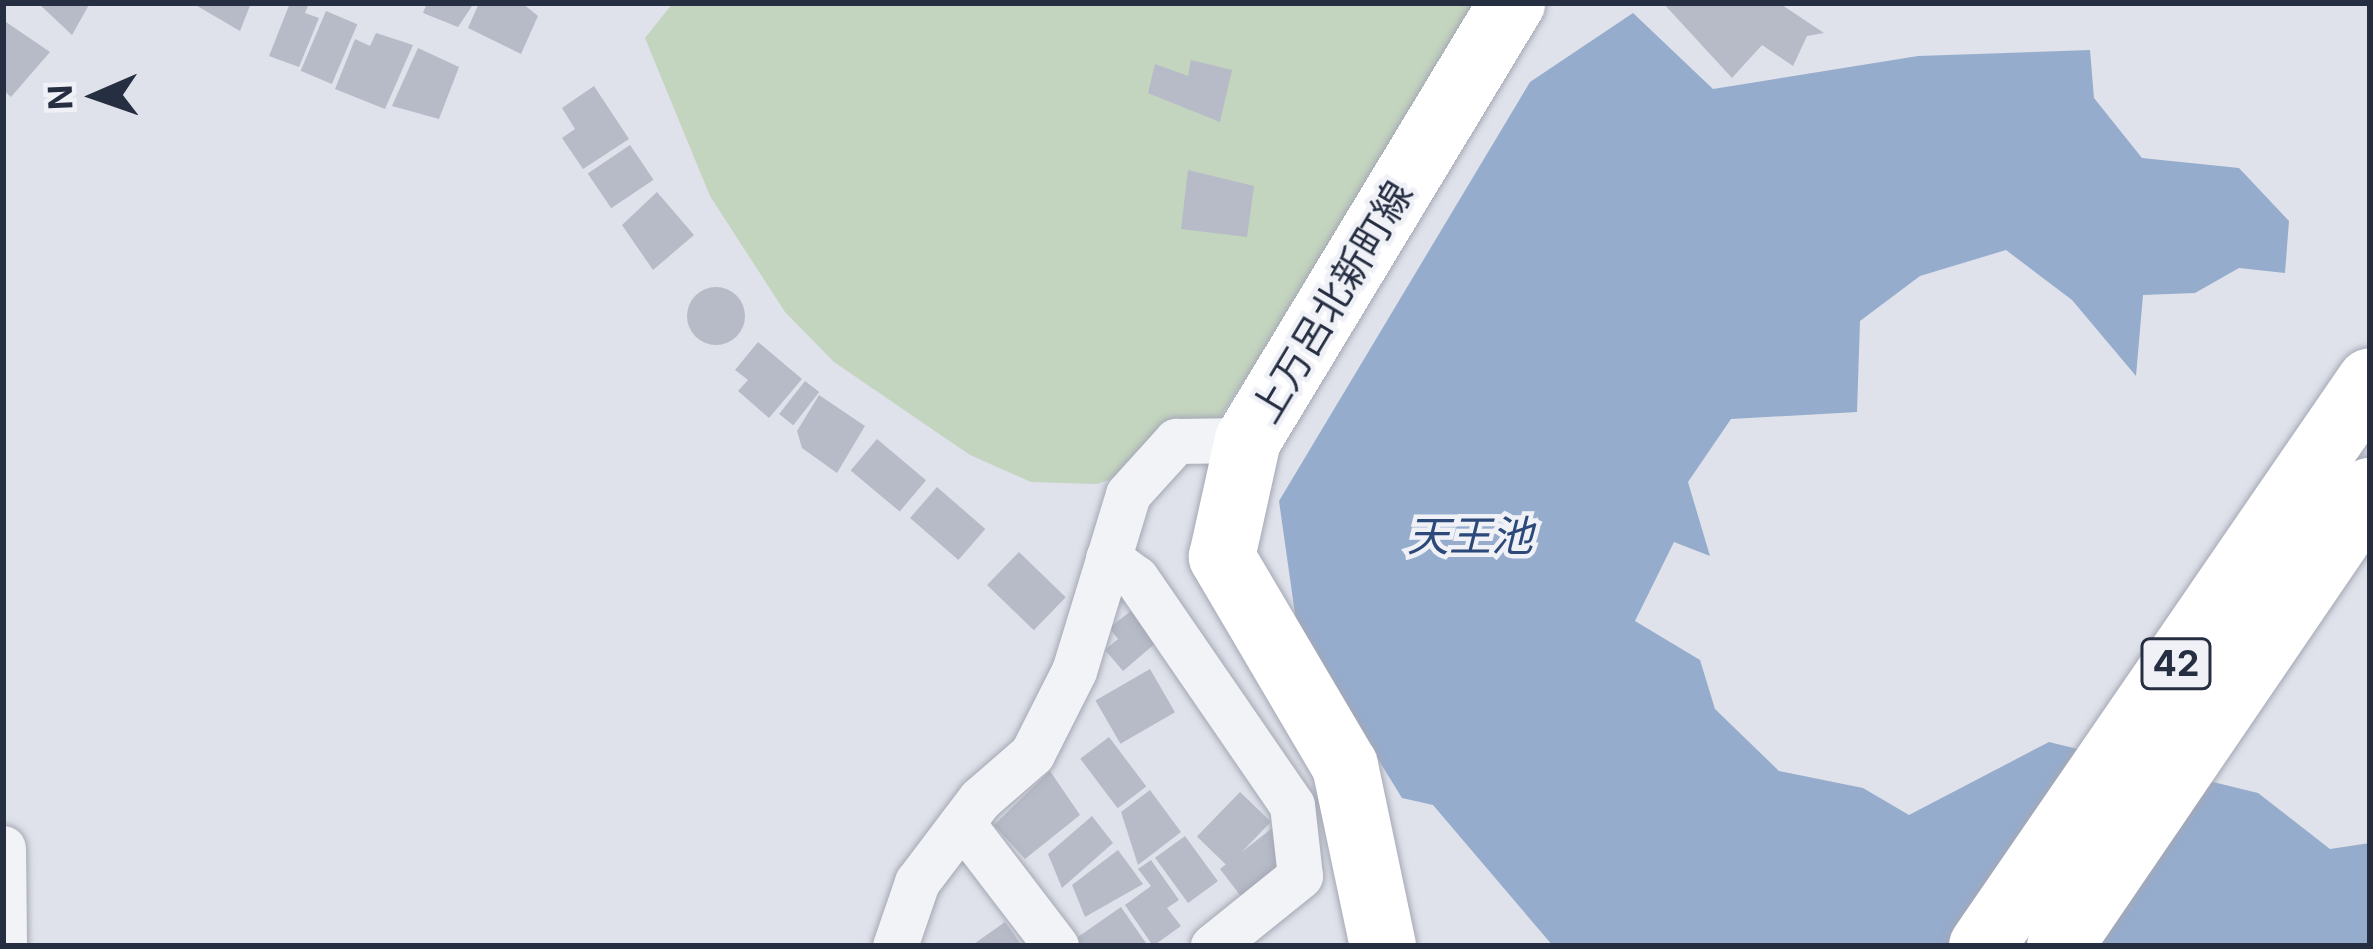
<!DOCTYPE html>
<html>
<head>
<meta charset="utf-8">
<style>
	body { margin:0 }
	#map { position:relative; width:2373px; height:949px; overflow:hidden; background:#dfe2ea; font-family:Inter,"Noto Sans JP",sans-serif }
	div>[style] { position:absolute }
	.green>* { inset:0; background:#c3d4bf }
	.water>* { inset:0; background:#96accd }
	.building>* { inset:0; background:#b6bbc7; transform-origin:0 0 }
	.round { border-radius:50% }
	.roads { filter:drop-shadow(0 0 3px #a4a8b4) drop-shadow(0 0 3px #a4a8b4) }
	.street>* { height:45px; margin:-22.5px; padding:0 22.5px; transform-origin:22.5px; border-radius:22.5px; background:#f2f3f7 }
	.secondary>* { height:66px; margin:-33px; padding:0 33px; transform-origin:33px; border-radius:33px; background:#fff }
	.highway>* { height:66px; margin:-33px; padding:0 33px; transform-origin:33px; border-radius:33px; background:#fff }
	span { translate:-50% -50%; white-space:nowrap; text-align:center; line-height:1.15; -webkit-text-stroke:9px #eff1f7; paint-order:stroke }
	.shield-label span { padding:3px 9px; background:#eff1f7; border:3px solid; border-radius:9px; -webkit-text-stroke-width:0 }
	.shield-label { font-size:36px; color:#262e42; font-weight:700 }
	.street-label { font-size:39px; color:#262e42 }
	.water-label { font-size:42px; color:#2c497a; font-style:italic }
	.frame { position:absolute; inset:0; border:6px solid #262e42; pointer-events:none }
	.north { position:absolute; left:36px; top:36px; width:120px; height:120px; -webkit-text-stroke:9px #eff1f7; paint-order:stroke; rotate:268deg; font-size:33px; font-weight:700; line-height:48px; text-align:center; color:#262e42 }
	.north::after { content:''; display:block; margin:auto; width:42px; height:54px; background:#262e42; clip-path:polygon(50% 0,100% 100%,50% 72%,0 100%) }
</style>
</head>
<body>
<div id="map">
	<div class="green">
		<div style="clip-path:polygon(673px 3px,1473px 3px,1428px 106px,1213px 427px,1164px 461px,1097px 484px,1031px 482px,970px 455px,834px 362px,785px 312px,710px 196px,645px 38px)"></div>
	</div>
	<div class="water">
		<div style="clip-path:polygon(1633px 13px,1713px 89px,1918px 56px,2090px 50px,2094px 98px,2142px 158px,2239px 168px,2289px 221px,2285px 273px,2239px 268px,2195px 293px,2143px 295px,2136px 376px,2072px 300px,2006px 250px,1920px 276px,1860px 321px,1857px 412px,1731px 419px,1688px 482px,1710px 556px,1674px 542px,1635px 621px,1700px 660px,1715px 709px,1779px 771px,1863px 788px,1909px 815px,2049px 742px,2258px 793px,2330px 849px,2370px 843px,2370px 946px,1553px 946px,1433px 805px,1402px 798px,1297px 628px,1279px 501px,1530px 82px)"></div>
	</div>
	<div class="building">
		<div style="clip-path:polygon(38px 3px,90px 3px,72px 35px)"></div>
		<div style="clip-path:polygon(192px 3px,251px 3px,240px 31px)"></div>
		<div style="clip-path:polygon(290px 3px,309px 3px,305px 13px,319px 18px,299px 67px,269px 56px)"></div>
		<div style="clip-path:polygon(427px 3px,474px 3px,458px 27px,423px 13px)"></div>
		<div style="clip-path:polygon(479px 3px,522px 3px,538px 16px,521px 54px,468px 28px)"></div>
		<div style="clip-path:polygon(1663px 3px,1779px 3px,1824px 33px,1807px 36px,1793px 66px,1762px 45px,1732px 78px)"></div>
		<div style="left:326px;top:11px;width:34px;height:65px;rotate:23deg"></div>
		<div style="clip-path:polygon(3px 20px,50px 52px,11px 97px,3px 90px)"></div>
		<div style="clip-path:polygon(376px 33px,413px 45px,385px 109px,335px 89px,355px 39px,370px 46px)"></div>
		<div style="clip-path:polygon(418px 48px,459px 67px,439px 119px,392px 106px)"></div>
		<div style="clip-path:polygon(1191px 60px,1232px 70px,1220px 122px,1148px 93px,1155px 64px,1188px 76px)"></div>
		<div style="clip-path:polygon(594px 86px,629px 139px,583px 169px,562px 138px,575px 129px,562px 108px)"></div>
		<div style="left:630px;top:145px;width:42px;height:51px;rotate:56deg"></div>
		<div style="clip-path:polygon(1188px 170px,1254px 186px,1247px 237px,1181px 229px)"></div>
		<div style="clip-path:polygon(657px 192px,694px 235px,653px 270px,622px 225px)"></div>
		<div class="round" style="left:687px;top:287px;width:58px;height:58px"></div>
		<div style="clip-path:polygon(758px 342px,802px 379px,769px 418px,738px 391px,748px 380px,735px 370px)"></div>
		<div style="left:805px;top:381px;width:18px;height:42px;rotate:38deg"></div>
		<div style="clip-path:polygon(819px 395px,865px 426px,837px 473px,802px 448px,797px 431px)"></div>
		<div style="left:877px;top:439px;width:64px;height:41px;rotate:40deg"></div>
		<div style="left:937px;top:487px;width:64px;height:41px;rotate:41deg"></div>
		<div style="left:1019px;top:552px;width:65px;height:46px;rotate:44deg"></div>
		<div style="clip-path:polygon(1131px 611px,1157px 642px,1123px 671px,1105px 650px,1118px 639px,1109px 628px)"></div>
		<div style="left:1150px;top:669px;width:50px;height:63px;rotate:60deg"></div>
		<div style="left:1109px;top:737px;width:62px;height:36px;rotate:53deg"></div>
		<div style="clip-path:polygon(1050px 771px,1080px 815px,1025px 859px,994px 825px)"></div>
		<div style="clip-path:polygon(1150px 790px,1181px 832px,1138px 865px,1121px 812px)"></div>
		<div style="left:1240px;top:792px;width:43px;height:62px;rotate:44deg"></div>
		<div style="clip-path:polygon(1092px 816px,1113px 843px,1062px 888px,1048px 854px)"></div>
		<div style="clip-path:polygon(1275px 826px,1278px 872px,1243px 899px,1220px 869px)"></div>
		<div style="left:1185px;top:836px;width:56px;height:37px;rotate:54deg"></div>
		<div style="clip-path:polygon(1118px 850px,1143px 884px,1085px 917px,1072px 885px)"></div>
		<div style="clip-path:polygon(1151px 860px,1179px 900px,1167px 908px,1181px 926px,1153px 946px,1125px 905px,1151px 886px,1138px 869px)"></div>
		<div style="clip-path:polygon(1121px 907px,1148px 946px,1080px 946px,1075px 939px)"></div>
		<div style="clip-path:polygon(1005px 922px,1022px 946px,971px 946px)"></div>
	</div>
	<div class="roads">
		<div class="street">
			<div style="left:1108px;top:558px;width:34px;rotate:36deg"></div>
			<div style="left:1136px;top:578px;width:275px;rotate:55.5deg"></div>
			<div style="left:1292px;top:805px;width:71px;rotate:83.6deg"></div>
			<div style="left:1300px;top:876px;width:112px;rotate:141.2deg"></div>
			<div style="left:962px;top:823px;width:155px;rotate:52.6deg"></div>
			<div style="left:3px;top:848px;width:98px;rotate:89.4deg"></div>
			<div style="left:895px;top:946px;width:68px;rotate:-71deg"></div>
			<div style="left:917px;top:882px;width:104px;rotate:-52.8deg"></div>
			<div style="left:980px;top:799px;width:69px;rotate:-40.9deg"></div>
			<div style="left:1032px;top:754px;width:93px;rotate:-63.2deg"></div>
			<div style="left:1074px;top:671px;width:185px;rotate:-73deg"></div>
			<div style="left:1128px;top:494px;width:72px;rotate:-47.8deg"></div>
			<div style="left:1176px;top:441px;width:72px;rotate:-0.8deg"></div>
		</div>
		<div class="secondary">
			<div style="left:1383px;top:946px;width:184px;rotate:-101.9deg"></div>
			<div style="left:1345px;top:766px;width:243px;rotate:-120.5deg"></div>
			<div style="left:1222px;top:557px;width:120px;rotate:-77.5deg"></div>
			<div style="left:1248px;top:440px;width:511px;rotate:-58.86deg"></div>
		</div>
		<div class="highway">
			<div style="left:1982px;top:946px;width:685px;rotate:-55.52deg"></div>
			<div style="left:2060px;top:946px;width:551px;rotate:-55.73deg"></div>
		</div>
	</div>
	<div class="shield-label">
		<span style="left:2176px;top:664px">42</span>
	</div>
	<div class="street-label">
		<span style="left:1332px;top:302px;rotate:-59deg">上万呂北新町線</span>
	</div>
	<div class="water-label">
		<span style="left:1470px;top:536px">天王池</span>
	</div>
	<div class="frame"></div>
	<div class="north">N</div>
</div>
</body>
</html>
